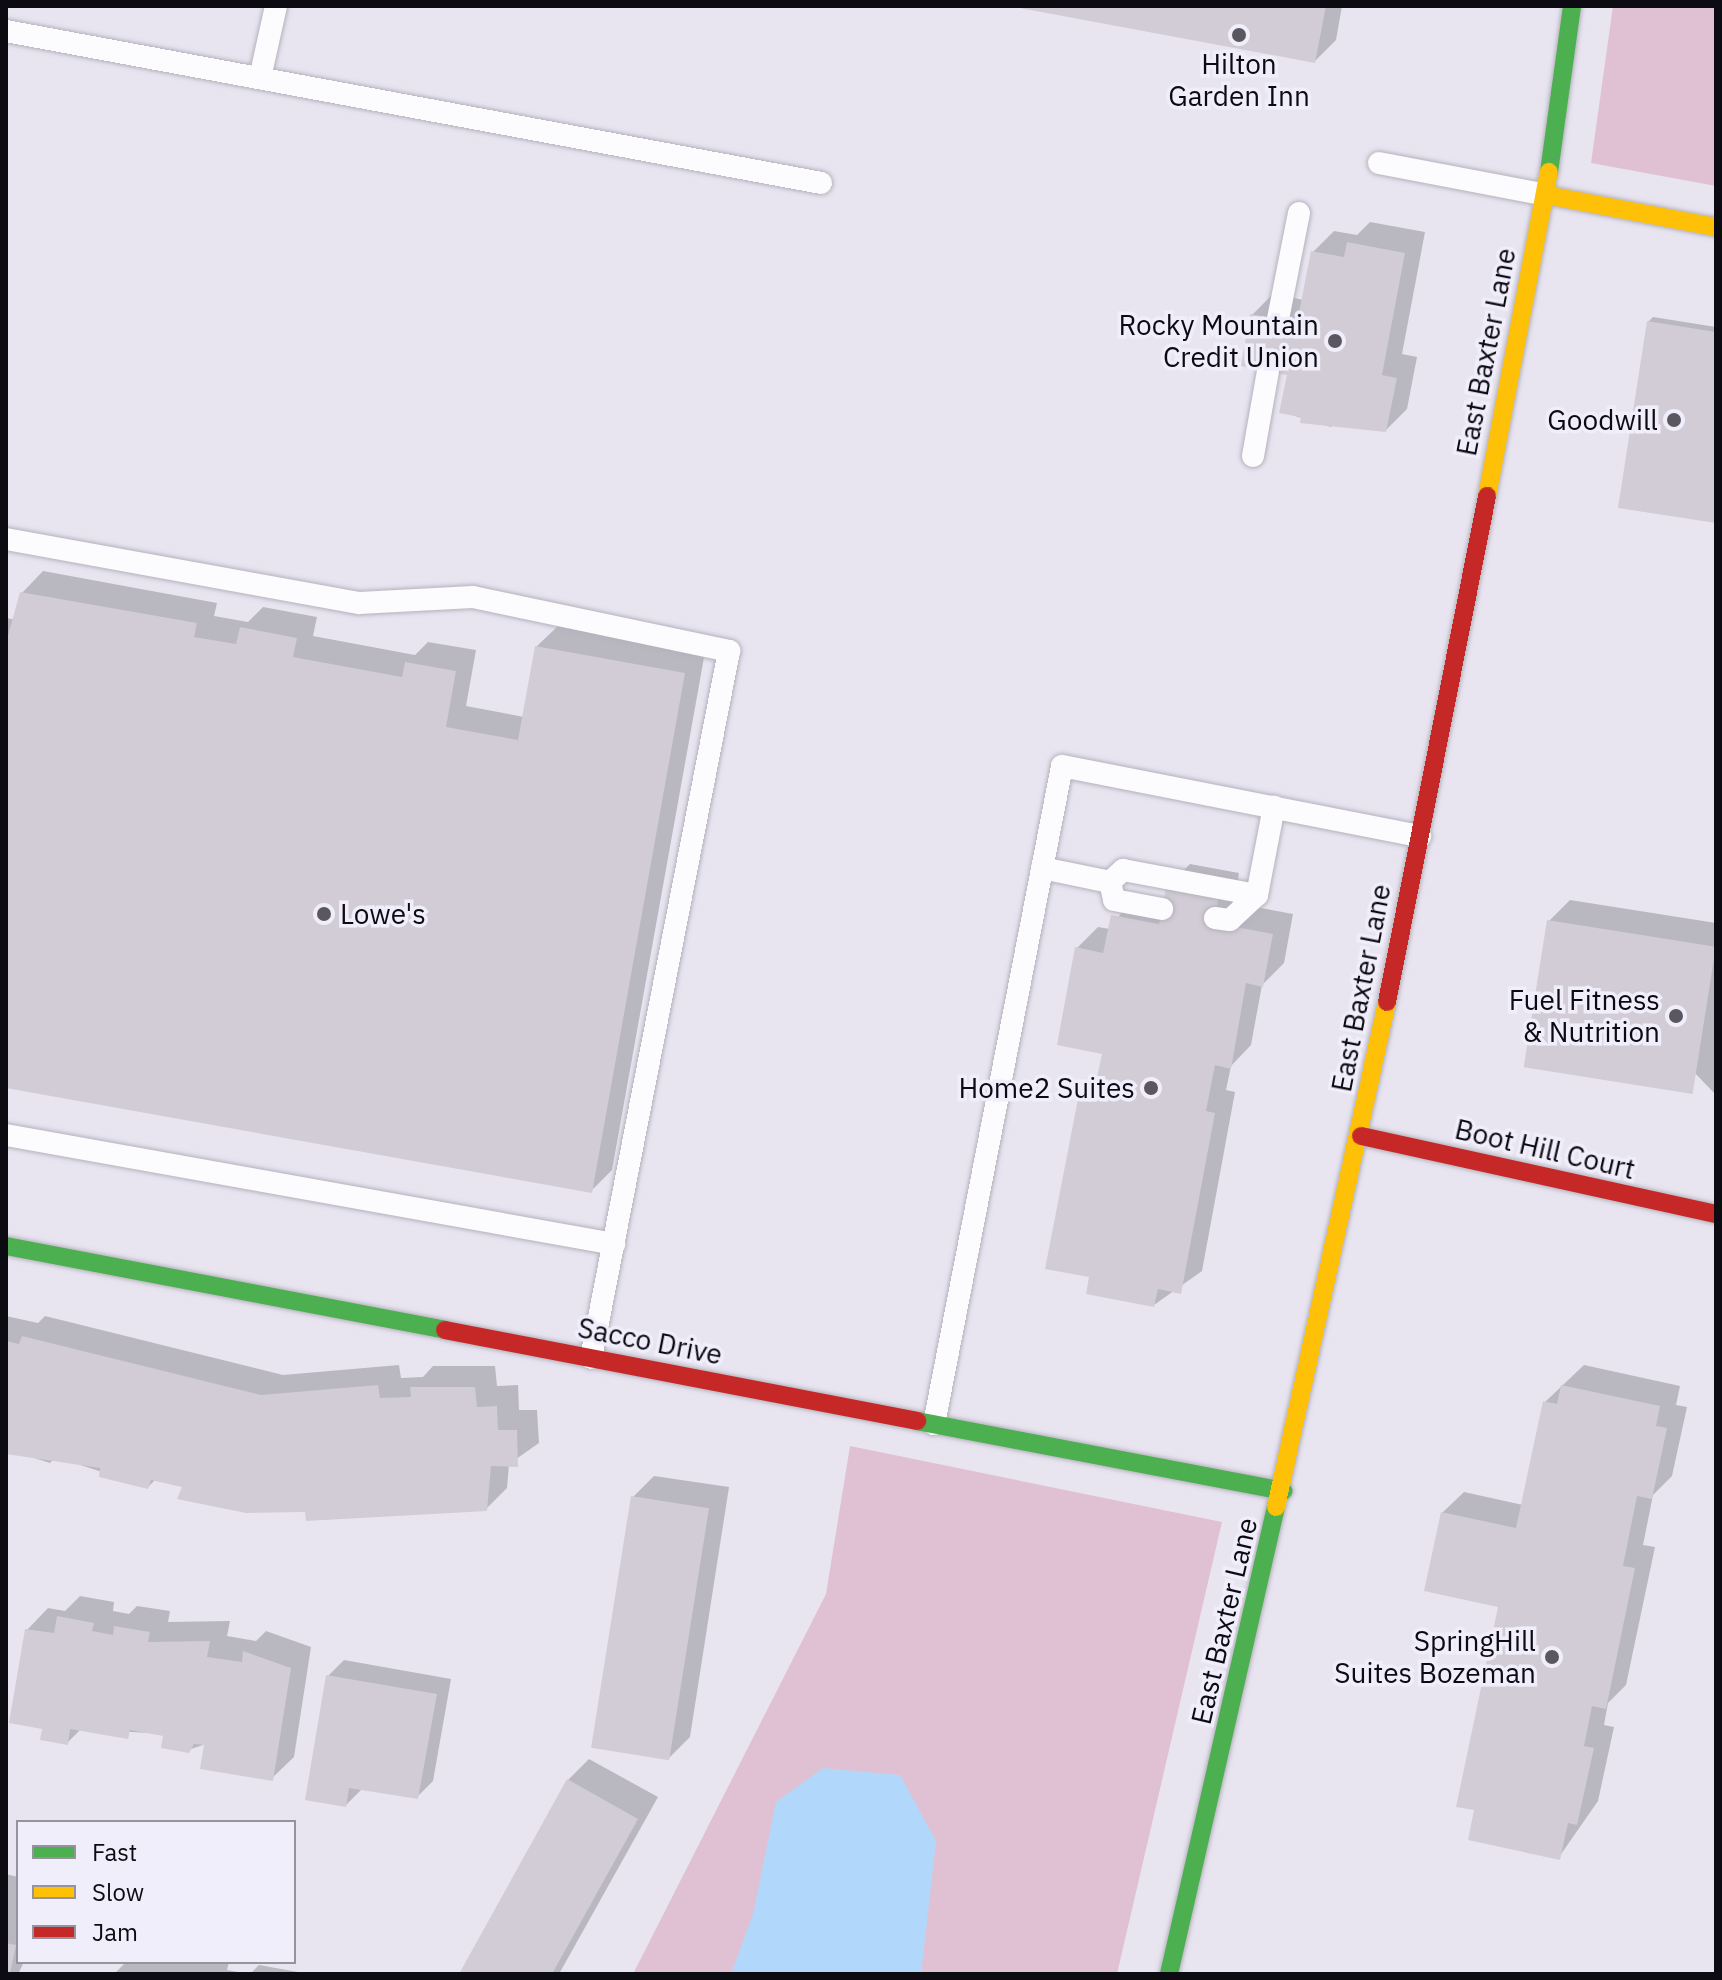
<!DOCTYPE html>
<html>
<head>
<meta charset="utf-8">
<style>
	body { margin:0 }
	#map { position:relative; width:1722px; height:1980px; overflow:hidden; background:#e8e5f1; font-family:"IBM Plex Sans",sans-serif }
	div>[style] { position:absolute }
	.green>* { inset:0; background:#e0c1d4 }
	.water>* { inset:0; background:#b1d7fa }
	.shadow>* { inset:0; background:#0003 }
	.building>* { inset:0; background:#d1ccd5; transform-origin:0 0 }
	.roads { filter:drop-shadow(0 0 2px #b4b2bb) drop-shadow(0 0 2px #b4b2bb) }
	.lane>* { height:22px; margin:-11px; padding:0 11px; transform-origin:11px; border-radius:11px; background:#fcfbfd }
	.fast>* { height:18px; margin:-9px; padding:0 9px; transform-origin:9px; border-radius:9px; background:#4caf50 }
	.slow>* { height:18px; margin:-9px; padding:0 9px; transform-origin:9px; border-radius:9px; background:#ffc107 }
	.jam>* { height:18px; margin:-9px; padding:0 9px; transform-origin:9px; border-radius:9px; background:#c62828 }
	.dots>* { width:22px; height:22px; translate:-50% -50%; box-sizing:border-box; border:4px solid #f1eefc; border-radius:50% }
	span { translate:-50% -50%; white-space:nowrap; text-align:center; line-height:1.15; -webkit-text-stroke:7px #f1eefc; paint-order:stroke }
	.poi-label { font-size:28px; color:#0d0b12 }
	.right { translate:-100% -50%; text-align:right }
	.left { translate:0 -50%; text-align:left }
	.street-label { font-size:28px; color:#0d0b12 }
	.frame { position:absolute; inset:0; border:8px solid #0d0b12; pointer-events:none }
	.legend { position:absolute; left:16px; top:1820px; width:280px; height:144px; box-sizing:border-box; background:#f1eefc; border:2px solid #96939e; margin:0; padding:10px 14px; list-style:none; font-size:24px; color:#0d0b12 }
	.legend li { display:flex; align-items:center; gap:16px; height:40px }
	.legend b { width:40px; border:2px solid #96939e }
</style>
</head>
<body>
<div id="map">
	<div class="green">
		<div style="clip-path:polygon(1613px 6px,1716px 6px,1716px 186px,1591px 163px)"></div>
		<div style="clip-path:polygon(850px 1446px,1222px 1522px,1117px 1974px,633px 1974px,826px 1594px)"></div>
	</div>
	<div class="water">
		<div style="clip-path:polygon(823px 1768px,900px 1775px,936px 1841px,921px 1974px,731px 1974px,753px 1914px,776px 1802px)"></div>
	</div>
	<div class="shadow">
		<div style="clip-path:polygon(1012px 6px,1342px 6px,1336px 40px,1315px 61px)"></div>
		<div style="clip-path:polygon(1370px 222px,1425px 232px,1402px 354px,1417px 357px,1407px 409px,1386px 430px,1337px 421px,1331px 427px,1282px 412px,1289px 373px,1252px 315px,1273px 294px,1304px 300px,1313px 252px,1334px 231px,1357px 235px)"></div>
		<div style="clip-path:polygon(1653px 317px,1716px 327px,1716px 521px,1648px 322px)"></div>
		<div style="clip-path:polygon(43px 571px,217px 603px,214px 616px,248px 622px,263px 607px,317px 617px,313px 636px,415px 655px,428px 642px,476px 650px,466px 706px,524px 717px,536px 647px,558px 626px,705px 652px,612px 1170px,591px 1191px,6px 1086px,6px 618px,17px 620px,22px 593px)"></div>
		<div style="clip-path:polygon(1190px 864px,1239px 873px,1234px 903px,1293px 914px,1284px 963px,1262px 985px,1251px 1045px,1231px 1066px,1226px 1090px,1235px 1092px,1202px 1271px,1154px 1305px,1092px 1275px,1080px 1100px,1098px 1081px,1104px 1052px,1077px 948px,1098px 927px,1110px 929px,1134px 895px,1166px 901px,1169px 885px)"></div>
		<div style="clip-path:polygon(1570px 900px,1716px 923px,1716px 1095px,1549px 921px)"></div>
		<div style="clip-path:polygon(6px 1316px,38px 1323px,45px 1316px,283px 1375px,399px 1365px,401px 1378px,423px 1377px,433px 1366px,495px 1366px,497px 1386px,518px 1385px,519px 1410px,537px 1410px,539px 1443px,509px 1464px,507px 1488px,486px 1509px,307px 1510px,156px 1479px,148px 1487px,56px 1457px,50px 1463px,6px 1449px)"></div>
		<div style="clip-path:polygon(1584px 1365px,1680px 1386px,1676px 1405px,1687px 1407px,1672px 1476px,1653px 1495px,1643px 1545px,1655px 1547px,1626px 1685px,1608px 1703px,1604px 1725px,1614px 1727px,1598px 1801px,1559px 1857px,1476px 1809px,1500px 1606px,1442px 1513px,1464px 1492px,1523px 1505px,1545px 1402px)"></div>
		<div style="clip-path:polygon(654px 1476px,729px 1487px,690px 1737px,669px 1758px,633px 1497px)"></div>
		<div style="clip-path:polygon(80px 1596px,114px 1602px,113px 1611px,129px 1614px,137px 1606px,170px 1611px,168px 1622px,230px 1621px,227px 1636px,256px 1641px,266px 1631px,311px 1647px,294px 1757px,272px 1778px,206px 1744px,188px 1750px,166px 1734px,81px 1729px,67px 1743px,44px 1727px,27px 1630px,48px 1608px,65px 1611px)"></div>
		<div style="clip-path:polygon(344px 1660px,451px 1679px,433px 1781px,417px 1797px,363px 1788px,346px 1805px,328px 1676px)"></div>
		<div style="clip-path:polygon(589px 1759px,658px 1797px,559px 1974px,461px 1974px,568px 1780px)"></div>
		<div style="clip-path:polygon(6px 1874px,18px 1877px,18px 1962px,24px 1962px,18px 1974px,6px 1974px)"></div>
		<div style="clip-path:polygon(126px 1962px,229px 1962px,227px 1970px,249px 1974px,114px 1974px)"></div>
		<div style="clip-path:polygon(259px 1965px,298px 1972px,298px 1974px,250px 1974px)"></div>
	</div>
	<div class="building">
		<div style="clip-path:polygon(1009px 6px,1326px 6px,1315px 63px)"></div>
		<div style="clip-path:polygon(1347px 242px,1405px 253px,1382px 375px,1397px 378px,1386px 432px,1300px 423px,1301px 417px,1279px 413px,1287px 375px,1241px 366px,1250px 314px,1297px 323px,1311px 251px,1344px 257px)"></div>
		<div style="clip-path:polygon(1647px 321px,1716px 332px,1716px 523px,1618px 508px)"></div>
		<div style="clip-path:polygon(20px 592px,197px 623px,194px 637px,236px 644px,240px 627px,297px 638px,293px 657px,402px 677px,405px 662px,456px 671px,446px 727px,518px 740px,535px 646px,685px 673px,592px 1193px,6px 1088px,6px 643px)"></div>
		<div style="clip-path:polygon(1167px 884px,1219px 894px,1214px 923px,1273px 934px,1263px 987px,1246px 983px,1231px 1069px,1215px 1065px,1206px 1111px,1215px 1113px,1181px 1294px,1158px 1289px,1154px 1307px,1086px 1294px,1089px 1277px,1045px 1269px,1078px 1099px,1092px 1101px,1102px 1054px,1057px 1045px,1075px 947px,1103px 953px,1111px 915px,1159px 924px)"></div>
		<div style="left:1547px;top:920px;width:171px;height:149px;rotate:9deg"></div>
		<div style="clip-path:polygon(22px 1336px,261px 1395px,378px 1385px,380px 1398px,411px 1397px,410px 1387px,475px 1387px,477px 1407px,497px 1406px,498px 1430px,517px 1430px,518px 1467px,491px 1466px,487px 1511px,306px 1521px,305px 1512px,246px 1513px,177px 1499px,182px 1487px,151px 1480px,148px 1489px,99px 1477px,100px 1468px,6px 1454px,6px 1341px,19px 1344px)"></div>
		<div style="clip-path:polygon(1561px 1385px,1660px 1406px,1656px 1426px,1667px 1428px,1652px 1499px,1637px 1496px,1623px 1566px,1635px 1568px,1606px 1709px,1592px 1706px,1584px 1746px,1594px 1748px,1577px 1825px,1568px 1823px,1560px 1860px,1468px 1840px,1474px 1810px,1456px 1807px,1498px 1607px,1424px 1591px,1441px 1512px,1516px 1528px,1543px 1401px,1557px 1404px)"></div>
		<div style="left:631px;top:1496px;width:79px;height:255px;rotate:9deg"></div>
		<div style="clip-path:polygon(57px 1616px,94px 1623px,92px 1631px,113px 1635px,114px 1626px,150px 1632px,148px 1642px,210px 1641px,207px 1657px,242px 1662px,243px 1651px,291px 1668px,273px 1781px,200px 1769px,204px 1745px,194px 1744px,189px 1753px,161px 1748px,163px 1736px,130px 1730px,128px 1739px,70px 1729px,68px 1745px,40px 1740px,42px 1729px,9px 1723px,25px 1629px,54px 1633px)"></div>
		<div style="clip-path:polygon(326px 1675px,437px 1694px,418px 1799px,349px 1788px,346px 1807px,305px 1800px)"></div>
		<div style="clip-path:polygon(567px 1779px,638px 1819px,552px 1974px,459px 1974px)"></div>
		<div style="clip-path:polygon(6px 1943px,16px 1945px,10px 1974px,6px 1974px)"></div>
	</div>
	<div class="roads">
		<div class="lane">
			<div style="left:6px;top:31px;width:829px;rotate:10.56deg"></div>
			<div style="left:260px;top:78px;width:74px;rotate:-77.5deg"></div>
			<div style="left:1379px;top:163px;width:170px;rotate:10.8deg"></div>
			<div style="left:1278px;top:319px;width:108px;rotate:-78.8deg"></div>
			<div style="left:1253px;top:456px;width:86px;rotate:-80deg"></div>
			<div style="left:6px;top:539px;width:359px;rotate:10.3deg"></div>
			<div style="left:359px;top:603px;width:114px;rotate:-3deg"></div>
			<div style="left:473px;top:597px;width:262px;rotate:11.9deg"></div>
			<div style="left:729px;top:651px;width:720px;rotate:101.04deg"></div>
			<div style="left:1042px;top:868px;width:69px;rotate:11.6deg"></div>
			<div style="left:1110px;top:882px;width:18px;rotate:77deg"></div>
			<div style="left:1114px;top:900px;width:49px;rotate:10.6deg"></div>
			<div style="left:1110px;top:882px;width:18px;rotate:-43deg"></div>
			<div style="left:1123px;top:870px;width:136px;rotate:10.6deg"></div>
			<div style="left:1215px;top:918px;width:15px;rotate:8deg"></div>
			<div style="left:1230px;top:920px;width:37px;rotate:-43deg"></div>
			<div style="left:1257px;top:895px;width:90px;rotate:-79.1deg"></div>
			<div style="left:6px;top:1135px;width:618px;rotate:10.16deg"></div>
			<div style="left:934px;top:1424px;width:670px;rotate:-78.99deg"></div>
			<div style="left:1062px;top:766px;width:365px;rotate:11.1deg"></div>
		</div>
		<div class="fast">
			<div style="left:1549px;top:172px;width:168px;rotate:-82.1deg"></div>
			<div style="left:6px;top:1246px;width:447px;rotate:10.8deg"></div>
			<div style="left:917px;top:1421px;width:373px;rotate:10.8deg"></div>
			<div style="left:1169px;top:1974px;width:479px;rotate:-77.1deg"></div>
		</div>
		<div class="slow">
			<div style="left:1546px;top:195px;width:173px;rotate:10.7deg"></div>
			<div style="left:1487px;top:496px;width:330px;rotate:-79.2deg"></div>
			<div style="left:1276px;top:1507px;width:517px;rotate:-77.6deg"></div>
		</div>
		<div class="jam">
			<div style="left:1387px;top:1002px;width:516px;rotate:-78.82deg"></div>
			<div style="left:1361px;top:1136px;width:363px;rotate:12.4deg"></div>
			<div style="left:445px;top:1330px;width:481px;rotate:10.9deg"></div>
		</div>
	</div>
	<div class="dots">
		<div style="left:1239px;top:35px;background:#5a5760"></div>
		<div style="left:1335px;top:341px;background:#5a5760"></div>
		<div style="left:1674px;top:420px;background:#5a5760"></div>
		<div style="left:324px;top:914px;background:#5a5760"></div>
		<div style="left:1676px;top:1016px;background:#5a5760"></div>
		<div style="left:1151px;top:1088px;background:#5a5760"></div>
		<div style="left:1552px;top:1657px;background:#5a5760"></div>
	</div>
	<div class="poi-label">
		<span style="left:1239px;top:80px">Hilton<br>Garden Inn</span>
		<span class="right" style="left:1319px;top:341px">Rocky Mountain<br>Credit Union</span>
		<span class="right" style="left:1658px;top:420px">Goodwill</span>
		<span class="left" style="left:340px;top:914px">Lowe's</span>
		<span class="right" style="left:1660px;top:1016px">Fuel Fitness<br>&amp; Nutrition</span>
		<span class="right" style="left:1135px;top:1088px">Home2 Suites</span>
		<span class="right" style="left:1536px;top:1657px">SpringHill<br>Suites Bozeman</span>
	</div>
	<div class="street-label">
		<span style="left:1486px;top:352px;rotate:-79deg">East Baxter Lane</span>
		<span style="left:1361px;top:988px;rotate:-79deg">East Baxter Lane</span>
		<span style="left:1545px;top:1149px;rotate:13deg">Boot Hill Court</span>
		<span style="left:650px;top:1341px;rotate:11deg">Sacco Drive</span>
		<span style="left:1224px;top:1621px;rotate:-77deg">East Baxter Lane</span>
	</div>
	<div class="frame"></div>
	<ul class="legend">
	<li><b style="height:10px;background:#4caf50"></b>Fast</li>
	<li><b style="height:10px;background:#ffc107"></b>Slow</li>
	<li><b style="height:10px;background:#c62828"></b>Jam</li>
	</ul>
</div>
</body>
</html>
